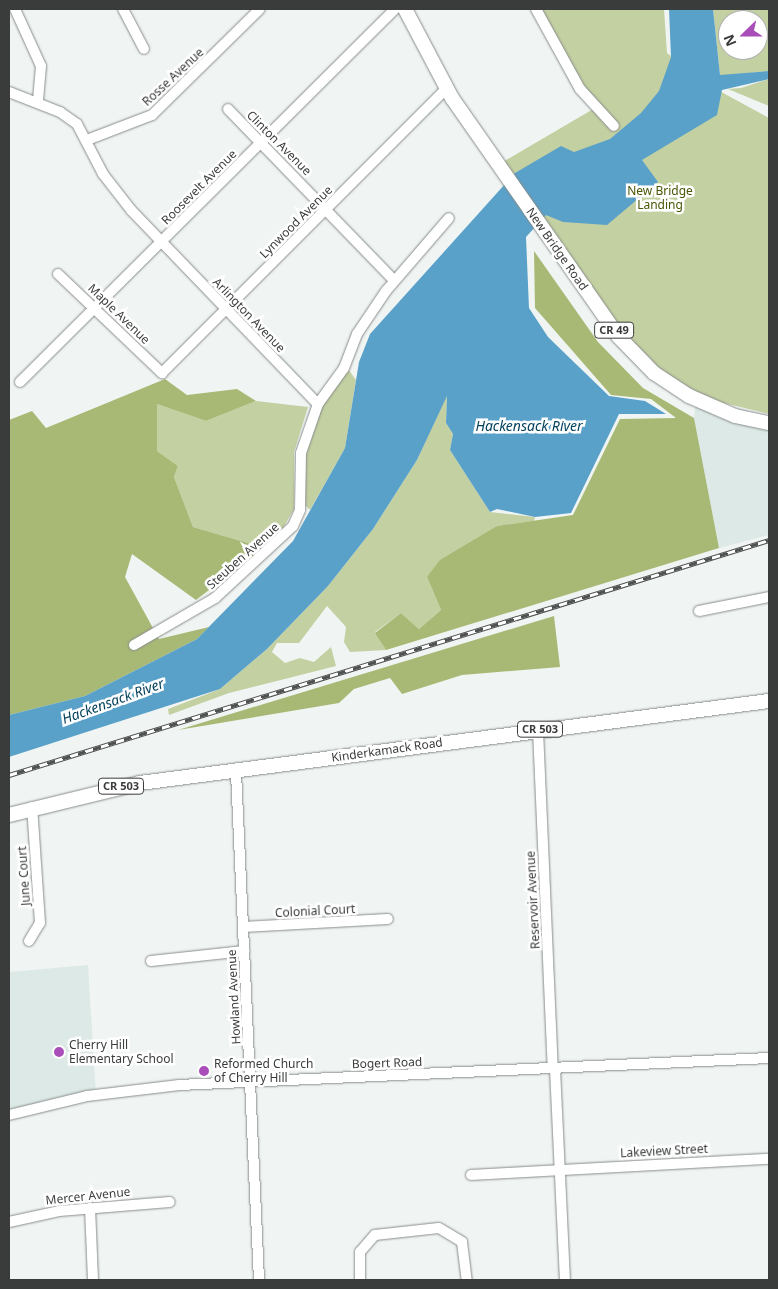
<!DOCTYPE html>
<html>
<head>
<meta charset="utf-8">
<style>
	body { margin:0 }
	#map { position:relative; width:778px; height:1289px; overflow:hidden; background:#f0f5f3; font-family:"Noto Sans",sans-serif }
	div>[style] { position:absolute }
	.built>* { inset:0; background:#dce9e6 }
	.green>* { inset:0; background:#c3d0a1 }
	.forest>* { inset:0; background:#a8b975 }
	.water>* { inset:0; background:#5aa1ca }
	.roads { filter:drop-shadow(0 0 1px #888c8b) drop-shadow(0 0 1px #888c8b) }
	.minor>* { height:10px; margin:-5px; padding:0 5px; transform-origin:5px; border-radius:5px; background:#fff }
	.major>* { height:14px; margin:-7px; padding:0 7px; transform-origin:7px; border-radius:7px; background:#fff }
	.rail>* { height:4.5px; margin-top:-2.25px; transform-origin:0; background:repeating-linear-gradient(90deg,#fff 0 8px,#4e514f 0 16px); box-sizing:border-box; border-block:1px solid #4e514f }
	.dots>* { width:14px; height:14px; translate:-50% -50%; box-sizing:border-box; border:2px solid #fff; border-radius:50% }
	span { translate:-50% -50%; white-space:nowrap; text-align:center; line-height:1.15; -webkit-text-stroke:5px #fff; paint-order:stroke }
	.shield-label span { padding:1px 4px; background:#fff; border:1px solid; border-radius:4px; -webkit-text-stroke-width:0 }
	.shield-label { font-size:11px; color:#3a3c3b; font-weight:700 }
	.street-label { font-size:12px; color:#3a3c3b }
	.park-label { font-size:12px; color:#495706 }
	.poi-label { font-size:12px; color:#3a3c3b }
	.left { translate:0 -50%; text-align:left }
	.water-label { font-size:14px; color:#003f5a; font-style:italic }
	.frame { position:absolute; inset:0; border:10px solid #3a3c3b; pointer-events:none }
	.north { position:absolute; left:718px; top:10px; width:50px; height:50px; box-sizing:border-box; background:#fff; border:1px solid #b0b1b1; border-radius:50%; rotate:248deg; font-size:14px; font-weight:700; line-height:20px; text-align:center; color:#3a3c3b }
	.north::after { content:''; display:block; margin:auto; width:18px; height:22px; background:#a94eb9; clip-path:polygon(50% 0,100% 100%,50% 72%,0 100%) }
</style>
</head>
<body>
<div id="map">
	<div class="built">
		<div style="clip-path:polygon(696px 400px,769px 423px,769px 535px,719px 548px,694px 418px)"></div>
		<div style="clip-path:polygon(88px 965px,96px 1095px,9px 1114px,9px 972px)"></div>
	</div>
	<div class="green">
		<div style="clip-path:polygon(536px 9px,664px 9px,667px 53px,714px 88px,769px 118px,769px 414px,700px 397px,657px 368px,620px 333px,501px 163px,595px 108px)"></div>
		<div style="clip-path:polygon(evenodd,713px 9px,769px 9px,769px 71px,720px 76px,713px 9px,728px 20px,758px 20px,758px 50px,728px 50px,728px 20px)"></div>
		<div style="clip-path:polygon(769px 79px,769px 106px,728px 89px,741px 88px)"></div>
		<div style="clip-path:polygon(348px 369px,356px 380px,345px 448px,310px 510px,302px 502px,307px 439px,316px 412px)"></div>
		<div style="clip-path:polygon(447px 395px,446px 423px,453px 434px,450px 450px,490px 512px,535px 517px,534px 521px,497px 526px,427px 577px,441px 610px,419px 629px,401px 613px,375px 632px,386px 650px,350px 652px,344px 642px,346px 627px,327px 606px,299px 643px,277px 643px,272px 652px,285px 663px,300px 658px,314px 662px,331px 647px,336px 666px,229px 693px,169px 715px,168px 709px,220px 689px,267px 649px,328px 586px,373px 529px,417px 460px)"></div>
		<div style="clip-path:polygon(256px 401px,308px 407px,294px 452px,294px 509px,283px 528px,255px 555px,248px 543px,193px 527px,174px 477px,178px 466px,157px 451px,157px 404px,206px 421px)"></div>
	</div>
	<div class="forest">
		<div style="clip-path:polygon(534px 251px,598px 342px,643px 388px,694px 418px,719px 548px,386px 650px,375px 633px,401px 613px,419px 629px,441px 610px,427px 577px,440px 560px,497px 526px,573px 515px,620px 419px,676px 418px,651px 399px,611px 395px,535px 308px)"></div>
		<div style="clip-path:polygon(165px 379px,187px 395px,237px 389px,256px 401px,206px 421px,157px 404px,157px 451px,178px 466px,174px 477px,193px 527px,248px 543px,255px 555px,196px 600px,132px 554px,125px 577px,159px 639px,209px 627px,197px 639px,85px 696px,9px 715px,9px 420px,32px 411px,46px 428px)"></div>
		<div style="clip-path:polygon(554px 616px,560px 667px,462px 675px,402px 694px,390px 678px,354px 689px,339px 703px,178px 730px)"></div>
	</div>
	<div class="water">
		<div style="clip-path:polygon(669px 9px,713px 9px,720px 75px,769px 71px,769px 79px,722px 90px,717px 115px,642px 160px,658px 182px,607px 225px,563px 222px,546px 215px,526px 237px,529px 308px,548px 337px,609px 396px,645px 401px,666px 414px,619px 414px,571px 513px,535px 517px,497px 509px,490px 512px,450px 450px,453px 434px,446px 423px,447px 396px,417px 460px,373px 529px,328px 586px,267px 649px,220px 689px,9px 757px,9px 715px,85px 696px,197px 639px,293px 541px,345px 448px,359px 362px,370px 334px,515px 173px,561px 146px,574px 152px,610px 139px,641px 113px,659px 91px,671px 57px)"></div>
	</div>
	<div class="roads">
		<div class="minor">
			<div style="left:15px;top:9px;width:63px;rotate:65.5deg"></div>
			<div style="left:41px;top:66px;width:37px;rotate:95deg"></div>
			<div style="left:123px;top:9px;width:45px;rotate:62.3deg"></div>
			<div style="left:536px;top:9px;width:91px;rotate:61.2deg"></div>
			<div style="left:580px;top:89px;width:50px;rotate:47.4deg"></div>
			<div style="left:9px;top:92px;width:55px;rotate:21.4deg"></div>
			<div style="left:60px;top:112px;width:21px;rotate:35deg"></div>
			<div style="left:77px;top:124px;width:56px;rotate:62.5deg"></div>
			<div style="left:103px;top:174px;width:46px;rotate:52.1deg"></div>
			<div style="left:131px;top:210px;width:269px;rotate:46.1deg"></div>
			<div style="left:228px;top:109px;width:238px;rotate:45.9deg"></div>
			<div style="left:87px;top:140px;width:70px;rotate:-21deg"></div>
			<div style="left:152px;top:115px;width:151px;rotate:-44.5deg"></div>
			<div style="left:58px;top:274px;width:144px;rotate:43.6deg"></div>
			<div style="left:162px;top:373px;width:403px;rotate:-45deg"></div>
			<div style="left:20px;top:382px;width:529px;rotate:-44.85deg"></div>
			<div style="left:699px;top:611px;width:71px;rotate:-11.3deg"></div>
			<div style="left:134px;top:645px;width:94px;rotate:-30.1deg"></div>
			<div style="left:215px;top:598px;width:106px;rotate:-42.7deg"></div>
			<div style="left:293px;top:526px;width:17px;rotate:-66deg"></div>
			<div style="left:300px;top:510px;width:57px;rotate:-89deg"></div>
			<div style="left:301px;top:453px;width:52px;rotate:-70.9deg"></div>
			<div style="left:318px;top:404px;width:44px;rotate:-54.2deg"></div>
			<div style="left:344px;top:368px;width:36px;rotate:-69deg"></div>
			<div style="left:357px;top:334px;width:52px;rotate:-56deg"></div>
			<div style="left:386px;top:291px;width:96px;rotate:-49.2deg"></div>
			<div style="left:538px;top:730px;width:339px;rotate:87.5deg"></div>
			<div style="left:236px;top:772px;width:509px;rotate:87.41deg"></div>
			<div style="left:243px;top:927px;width:145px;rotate:-3.2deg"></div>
			<div style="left:29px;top:941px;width:21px;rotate:-59deg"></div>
			<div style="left:40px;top:923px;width:116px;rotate:-93.9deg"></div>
			<div style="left:151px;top:961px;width:94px;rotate:-6.1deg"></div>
			<div style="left:555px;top:1069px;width:211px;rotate:87.3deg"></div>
			<div style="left:9px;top:1115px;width:80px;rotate:-13.7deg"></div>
			<div style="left:87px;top:1096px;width:93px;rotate:-6.8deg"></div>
			<div style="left:179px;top:1085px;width:591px;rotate:-2.62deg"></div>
			<div style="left:471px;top:1175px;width:298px;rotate:-3.1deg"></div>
			<div style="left:90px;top:1208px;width:72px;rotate:87.6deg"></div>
			<div style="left:9px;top:1222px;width:51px;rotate:-12.4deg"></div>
			<div style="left:59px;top:1211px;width:111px;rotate:-4.6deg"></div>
			<div style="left:360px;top:1280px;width:28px;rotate:-90deg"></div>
			<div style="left:360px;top:1252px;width:23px;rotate:-49deg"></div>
			<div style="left:375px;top:1235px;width:64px;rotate:-6.2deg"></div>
			<div style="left:439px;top:1228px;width:27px;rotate:31deg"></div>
			<div style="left:462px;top:1242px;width:38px;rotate:83deg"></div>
		</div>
		<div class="major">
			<div style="left:405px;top:9px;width:101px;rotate:62.2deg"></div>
			<div style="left:452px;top:98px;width:290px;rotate:55.1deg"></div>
			<div style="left:618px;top:336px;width:52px;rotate:45.8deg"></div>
			<div style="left:654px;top:373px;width:42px;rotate:33.3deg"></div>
			<div style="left:689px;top:396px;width:50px;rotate:23.5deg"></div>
			<div style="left:735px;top:416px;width:35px;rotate:12deg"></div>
			<div style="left:9px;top:815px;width:135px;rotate:-13.7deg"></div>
			<div style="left:140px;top:783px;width:634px;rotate:-7.43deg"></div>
		</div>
	</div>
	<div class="rail">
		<div style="left:9px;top:775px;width:796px;rotate:-17.18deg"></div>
	</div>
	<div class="dots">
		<div style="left:59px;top:1052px;background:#a94eb9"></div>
		<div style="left:204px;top:1071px;background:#a94eb9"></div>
	</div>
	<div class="shield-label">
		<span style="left:614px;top:330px">CR 49</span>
		<span style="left:540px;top:729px">CR 503</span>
		<span style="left:121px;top:786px">CR 503</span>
	</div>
	<div class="street-label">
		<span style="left:173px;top:77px;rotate:-43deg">Rosse Avenue</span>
		<span style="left:279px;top:143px;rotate:45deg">Clinton Avenue</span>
		<span style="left:199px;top:187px;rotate:-45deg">Roosevelt Avenue</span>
		<span style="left:296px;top:222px;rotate:-45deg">Lynwood Avenue</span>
		<span style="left:557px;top:249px;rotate:55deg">New Bridge Road</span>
		<span style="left:119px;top:314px;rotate:44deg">Maple Avenue</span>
		<span style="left:249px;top:315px;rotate:46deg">Arlington Avenue</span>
		<span style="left:243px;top:556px;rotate:-42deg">Steuben Avenue</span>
		<span style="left:387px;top:750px;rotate:-8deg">Kinderkamack Road</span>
		<span style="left:24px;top:876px;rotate:-94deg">June Court</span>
		<span style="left:533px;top:900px;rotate:-93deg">Reservoir Avenue</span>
		<span style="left:315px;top:911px;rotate:-3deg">Colonial Court</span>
		<span style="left:234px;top:997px;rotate:-93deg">Howland Avenue</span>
		<span style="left:387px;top:1063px;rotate:-2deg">Bogert Road</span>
		<span style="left:664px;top:1151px;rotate:-3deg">Lakeview Street</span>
		<span style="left:88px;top:1196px;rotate:-6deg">Mercer Avenue</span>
	</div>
	<div class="park-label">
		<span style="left:660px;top:198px">New Bridge<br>Landing</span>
	</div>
	<div class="poi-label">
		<span class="left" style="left:69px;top:1052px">Cherry Hill<br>Elementary School</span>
		<span class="left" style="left:214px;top:1071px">Reformed Church<br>of Cherry Hill</span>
	</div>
	<div class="water-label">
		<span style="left:529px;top:426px">Hackensack River</span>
		<span style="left:113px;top:701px;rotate:-20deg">Hackensack River</span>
	</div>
	<div class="frame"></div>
	<div class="north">N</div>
</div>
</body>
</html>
